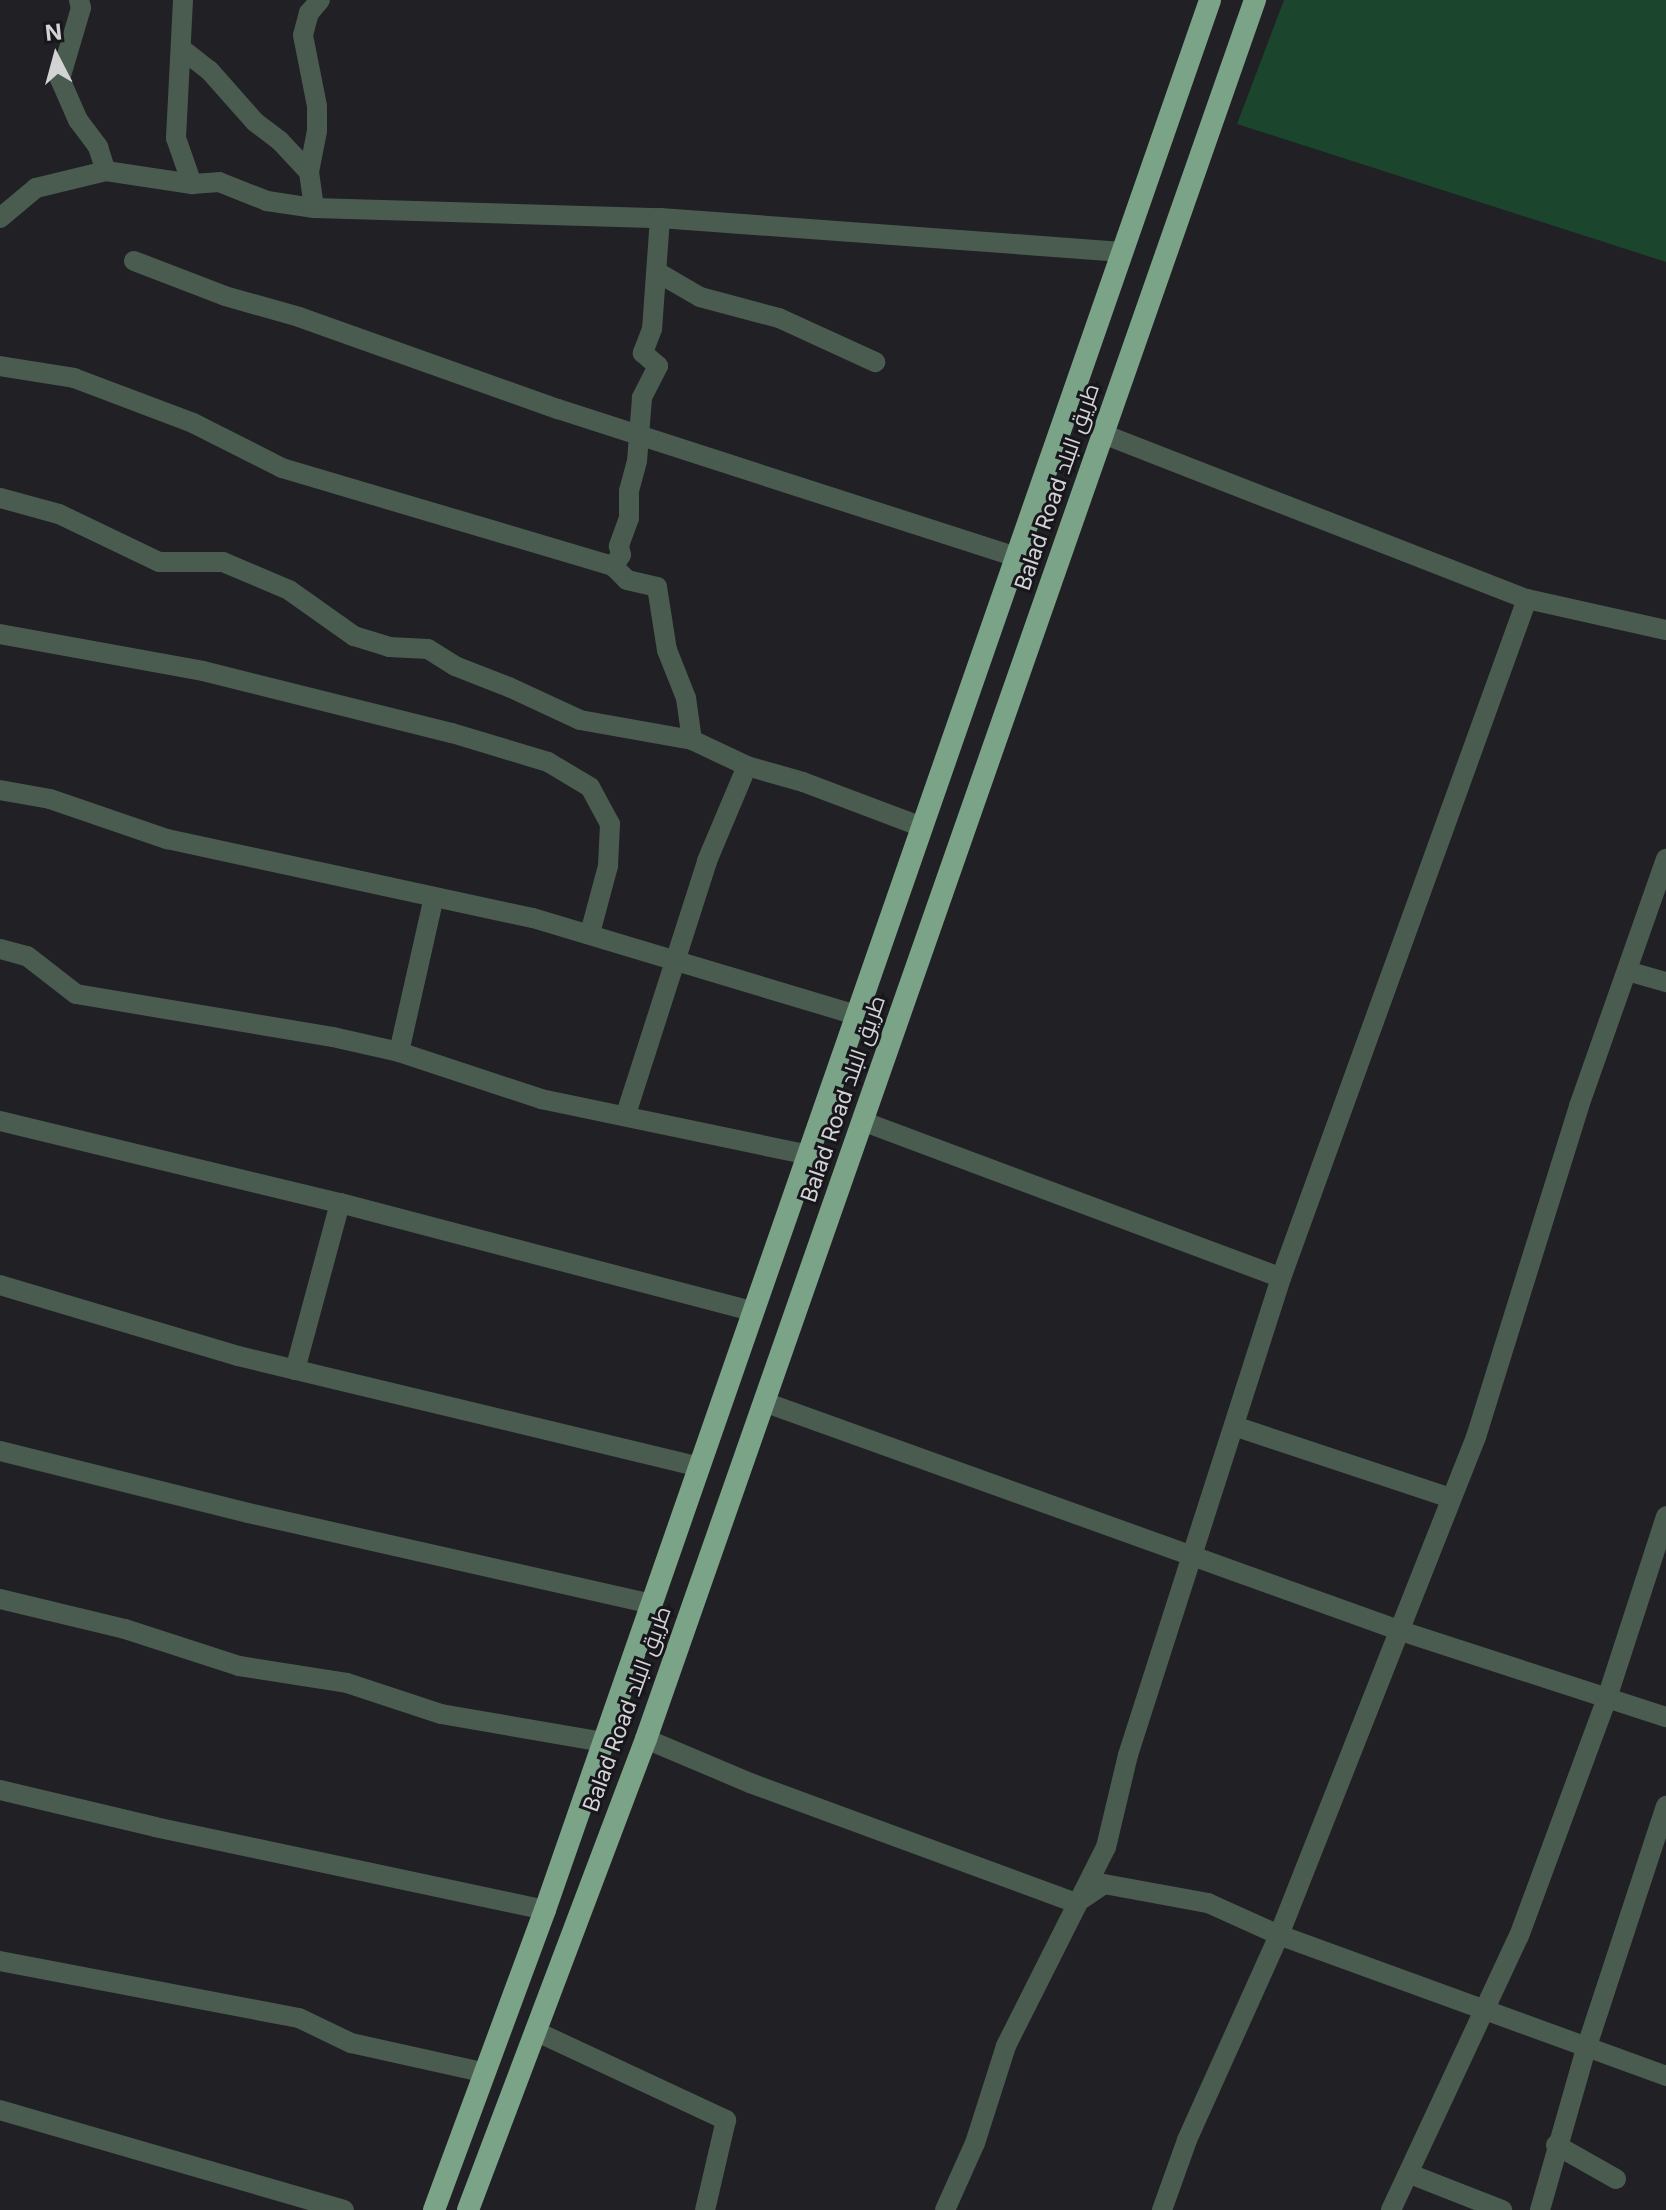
<!DOCTYPE html>
<html>
<head>
<meta charset="utf-8">
<style>
	body { margin:0 }
	#map { position:relative; width:1666px; height:2210px; overflow:hidden; background:#202025; font-family:Inter,Cairo,sans-serif }
	div>[style] { position:absolute }
	.green>* { inset:0; background:#1b452c }
	.minor>* { height:20px; margin:-10px; padding:0 10px; transform-origin:10px; border-radius:10px; background:#4a5c50 }
	.trunk>* { height:22px; margin:-11px; padding:0 11px; transform-origin:11px; border-radius:11px; background:#7aa388 }
	span { translate:-50% -50%; white-space:nowrap; text-align:center; line-height:1.15; -webkit-text-stroke:6px #17161b; paint-order:stroke }
	.street-label { font-size:22px; color:#d3d3d6 }
	.north { position:absolute; left:16px; top:16px; width:80px; height:80px; -webkit-text-stroke:6px #17161b; paint-order:stroke; rotate:354deg; font-size:22px; font-weight:700; line-height:32px; text-align:center; color:#d3d3d6 }
	.north::after { content:''; display:block; margin:auto; width:28px; height:36px; background:#d3d3d6; clip-path:polygon(50% 0,100% 100%,50% 72%,0 100%) }
</style>
</head>
<body>
<div id="map">
	<div class="green">
		<div style="clip-path:polygon(1284px 0,1666px 0,1666px 262px,1237px 124px)"></div>
	</div>
	<div class="minor">
		<div style="left:79px;top:0;width:8px;rotate:76deg"></div>
		<div style="left:81px;top:8px;width:74px;rotate:106.5deg"></div>
		<div style="left:60px;top:79px;width:45px;rotate:66.3deg"></div>
		<div style="left:78px;top:120px;width:34px;rotate:53deg"></div>
		<div style="left:98px;top:147px;width:25px;rotate:72deg"></div>
		<div style="left:183px;top:0;width:138px;rotate:92.9deg"></div>
		<div style="left:176px;top:138px;width:49px;rotate:70.8deg"></div>
		<div style="left:183px;top:50px;width:33px;rotate:38deg"></div>
		<div style="left:209px;top:70px;width:69px;rotate:48.5deg"></div>
		<div style="left:255px;top:122px;width:31px;rotate:37deg"></div>
		<div style="left:280px;top:141px;width:42px;rotate:46.9deg"></div>
		<div style="left:309px;top:172px;width:36px;rotate:82deg"></div>
		<div style="left:309px;top:172px;width:42px;rotate:-79deg"></div>
		<div style="left:317px;top:131px;width:25px;rotate:-90deg"></div>
		<div style="left:317px;top:106px;width:72px;rotate:-101.2deg"></div>
		<div style="left:303px;top:35px;width:23px;rotate:-75deg"></div>
		<div style="left:309px;top:13px;width:17px;rotate:-50deg"></div>
		<div style="left:0;top:218px;width:47px;rotate:-39.8deg"></div>
		<div style="left:36px;top:188px;width:72px;rotate:-13.7deg"></div>
		<div style="left:106px;top:171px;width:87px;rotate:8.6deg"></div>
		<div style="left:192px;top:184px;width:27px;rotate:-4deg"></div>
		<div style="left:219px;top:182px;width:52px;rotate:21.6deg"></div>
		<div style="left:267px;top:201px;width:48px;rotate:8.5deg"></div>
		<div style="left:314px;top:208px;width:346px;rotate:1.7deg"></div>
		<div style="left:660px;top:218px;width:463px;rotate:4.2deg"></div>
		<div style="left:660px;top:218px;width:111px;rotate:94.1deg"></div>
		<div style="left:652px;top:329px;width:26px;rotate:111deg"></div>
		<div style="left:643px;top:353px;width:20px;rotate:41deg"></div>
		<div style="left:658px;top:366px;width:36px;rotate:117deg"></div>
		<div style="left:642px;top:398px;width:63px;rotate:94.5deg"></div>
		<div style="left:637px;top:461px;width:31px;rotate:105deg"></div>
		<div style="left:629px;top:491px;width:27px;rotate:90deg"></div>
		<div style="left:629px;top:518px;width:30px;rotate:110deg"></div>
		<div style="left:619px;top:546px;width:9px;rotate:77deg"></div>
		<div style="left:621px;top:555px;width:14px;rotate:126deg"></div>
		<div style="left:613px;top:566px;width:20px;rotate:45deg"></div>
		<div style="left:627px;top:580px;width:31px;rotate:13deg"></div>
		<div style="left:657px;top:587px;width:64px;rotate:81deg"></div>
		<div style="left:667px;top:650px;width:52px;rotate:68.4deg"></div>
		<div style="left:686px;top:698px;width:42px;rotate:81.9deg"></div>
		<div style="left:134px;top:261px;width:97px;rotate:21deg"></div>
		<div style="left:225px;top:296px;width:77px;rotate:15.8deg"></div>
		<div style="left:299px;top:317px;width:275px;rotate:19.6deg"></div>
		<div style="left:558px;top:409px;width:481px;rotate:17.9deg"></div>
		<div style="left:657px;top:272px;width:50px;rotate:30.2deg"></div>
		<div style="left:700px;top:297px;width:82px;rotate:14.9deg"></div>
		<div style="left:779px;top:318px;width:106px;rotate:24.6deg"></div>
		<div style="left:0;top:366px;width:75px;rotate:9.2deg"></div>
		<div style="left:74px;top:378px;width:127px;rotate:20.7deg"></div>
		<div style="left:193px;top:423px;width:100px;rotate:26.8deg"></div>
		<div style="left:282px;top:468px;width:345px;rotate:16.5deg"></div>
		<div style="left:1103px;top:434px;width:455px;rotate:21.3deg"></div>
		<div style="left:1527px;top:599px;width:142px;rotate:12.6deg"></div>
		<div style="left:0;top:498px;width:61px;rotate:15.2deg"></div>
		<div style="left:59px;top:514px;width:111px;rotate:25.6deg"></div>
		<div style="left:159px;top:562px;width:64px"></div>
		<div style="left:223px;top:562px;width:72px;rotate:23deg"></div>
		<div style="left:289px;top:590px;width:80px;rotate:35.3deg"></div>
		<div style="left:354px;top:636px;width:37px;rotate:17deg"></div>
		<div style="left:389px;top:647px;width:39px;rotate:3deg"></div>
		<div style="left:428px;top:649px;width:32px;rotate:32deg"></div>
		<div style="left:455px;top:666px;width:58px;rotate:21.3deg"></div>
		<div style="left:509px;top:687px;width:78px;rotate:24.9deg"></div>
		<div style="left:580px;top:720px;width:114px;rotate:10.1deg"></div>
		<div style="left:692px;top:740px;width:61px;rotate:25.3deg"></div>
		<div style="left:0;top:634px;width:206px;rotate:10.3deg"></div>
		<div style="left:203px;top:671px;width:257px;rotate:14deg"></div>
		<div style="left:452px;top:733px;width:100px;rotate:16.8deg"></div>
		<div style="left:548px;top:762px;width:49px;rotate:30.8deg"></div>
		<div style="left:590px;top:787px;width:42px;rotate:61.6deg"></div>
		<div style="left:610px;top:824px;width:42px;rotate:92.7deg"></div>
		<div style="left:608px;top:866px;width:69px;rotate:105deg"></div>
		<div style="left:0;top:790px;width:51px;rotate:10.2deg"></div>
		<div style="left:50px;top:799px;width:124px;rotate:18.9deg"></div>
		<div style="left:167px;top:839px;width:374px;rotate:12.2deg"></div>
		<div style="left:533px;top:918px;width:337px;rotate:16.7deg"></div>
		<div style="left:0;top:949px;width:28px;rotate:15deg"></div>
		<div style="left:27px;top:956px;width:62px;rotate:37.8deg"></div>
		<div style="left:76px;top:994px;width:261px;rotate:9.5deg"></div>
		<div style="left:333px;top:1037px;width:68px;rotate:12.8deg"></div>
		<div style="left:399px;top:1052px;width:150px;rotate:18.3deg"></div>
		<div style="left:541px;top:1099px;width:273px;rotate:11.8deg"></div>
		<div style="left:1627px;top:971px;width:41px;rotate:15.8deg"></div>
		<div style="left:399px;top:1052px;width:159px;rotate:-77.3deg"></div>
		<div style="left:626px;top:1114px;width:266px;rotate:-72.2deg"></div>
		<div style="left:707px;top:861px;width:103px;rotate:-67.2deg"></div>
		<div style="left:747px;top:766px;width:58px;rotate:15.9deg"></div>
		<div style="left:803px;top:782px;width:127px;rotate:20.7deg"></div>
		<div style="left:0;top:1121px;width:350px;rotate:13.6deg"></div>
		<div style="left:340px;top:1203px;width:427px;rotate:14.7deg"></div>
		<div style="left:862px;top:1121px;width:447px;rotate:20.5deg"></div>
		<div style="left:1281px;top:1278px;width:501px;rotate:107.78deg"></div>
		<div style="left:1128px;top:1755px;width:95px;rotate:103.4deg"></div>
		<div style="left:1106px;top:1847px;width:223px;rotate:116.7deg"></div>
		<div style="left:1006px;top:2046px;width:102px;rotate:107.7deg"></div>
		<div style="left:975px;top:2143px;width:73px;rotate:114.1deg"></div>
		<div style="left:1281px;top:1278px;width:722px;rotate:-70.08deg"></div>
		<div style="left:0;top:1285px;width:248px;rotate:16.6deg"></div>
		<div style="left:238px;top:1356px;width:474px;rotate:13.5deg"></div>
		<div style="left:295px;top:1370px;width:173px;rotate:-74.9deg"></div>
		<div style="left:764px;top:1402px;width:677px;rotate:19.77deg"></div>
		<div style="left:1401px;top:1631px;width:279px;rotate:18deg"></div>
		<div style="left:1234px;top:1426px;width:229px;rotate:18.4deg"></div>
		<div style="left:0;top:1451px;width:256px;rotate:14deg"></div>
		<div style="left:248px;top:1513px;width:413px;rotate:12.7deg"></div>
		<div style="left:0;top:1599px;width:129px;rotate:13.5deg"></div>
		<div style="left:125px;top:1629px;width:120px;rotate:18deg"></div>
		<div style="left:239px;top:1666px;width:109px;rotate:8.9deg"></div>
		<div style="left:347px;top:1683px;width:99px;rotate:18.3deg"></div>
		<div style="left:441px;top:1714px;width:164px;rotate:9.8deg"></div>
		<div style="left:646px;top:1739px;width:113px;rotate:22.9deg"></div>
		<div style="left:750px;top:1783px;width:347px;rotate:20.2deg"></div>
		<div style="left:1076px;top:1903px;width:34px;rotate:-34deg"></div>
		<div style="left:1104px;top:1884px;width:106px;rotate:10.4deg"></div>
		<div style="left:1208px;top:1903px;width:78px;rotate:24.3deg"></div>
		<div style="left:1279px;top:1935px;width:412px;rotate:20deg"></div>
		<div style="left:0;top:1790px;width:159px;rotate:13.4deg"></div>
		<div style="left:155px;top:1827px;width:399px;rotate:12deg"></div>
		<div style="left:0;top:1961px;width:304px;rotate:10.8deg"></div>
		<div style="left:299px;top:2018px;width:58px;rotate:25.7deg"></div>
		<div style="left:351px;top:2043px;width:134px;rotate:12.5deg"></div>
		<div style="left:535px;top:2031px;width:211px;rotate:25deg"></div>
		<div style="left:726px;top:2120px;width:92px;rotate:103.1deg"></div>
		<div style="left:0;top:2110px;width:358px;rotate:16.2deg"></div>
		<div style="left:1556px;top:2145px;width:69px;rotate:29.5deg"></div>
		<div style="left:1410px;top:2174px;width:99px;rotate:21.4deg"></div>
		<div style="left:1162px;top:2210px;width:74px;rotate:-70.3deg"></div>
		<div style="left:1187px;top:2140px;width:225px;rotate:-65.8deg"></div>
		<div style="left:1279px;top:1935px;width:536px;rotate:-68.42deg"></div>
		<div style="left:1476px;top:1437px;width:347px;rotate:-72.7deg"></div>
		<div style="left:1579px;top:1106px;width:262px;rotate:-70.6deg"></div>
		<div style="left:1391px;top:2210px;width:302px;rotate:-65deg"></div>
		<div style="left:1519px;top:1936px;width:254px;rotate:-69.7deg"></div>
		<div style="left:1607px;top:1698px;width:191px;rotate:-72deg"></div>
		<div style="left:1540px;top:2210px;width:167px;rotate:-74.1deg"></div>
		<div style="left:1586px;top:2049px;width:256px;rotate:-71.8deg"></div>
	</div>
	<div class="trunk">
		<div style="left:434px;top:2210px;width:320px;rotate:-69.7deg"></div>
		<div style="left:545px;top:1910px;width:2022px;rotate:-70.8deg"></div>
		<div style="left:468px;top:2210px;width:504px;rotate:-69.3deg"></div>
		<div style="left:646px;top:1739px;width:1843px;rotate:-70.7deg"></div>
	</div>
	<div class="street-label">
		<span style="left:1057px;top:487px;rotate:-71deg">Balad Road طريق البلد</span>
		<span style="left:843px;top:1099px;rotate:-71deg">Balad Road طريق البلد</span>
		<span style="left:627px;top:1709px;rotate:-70deg">Balad Road طريق البلد</span>
	</div>
	<div class="north">N</div>
</div>
</body>
</html>
